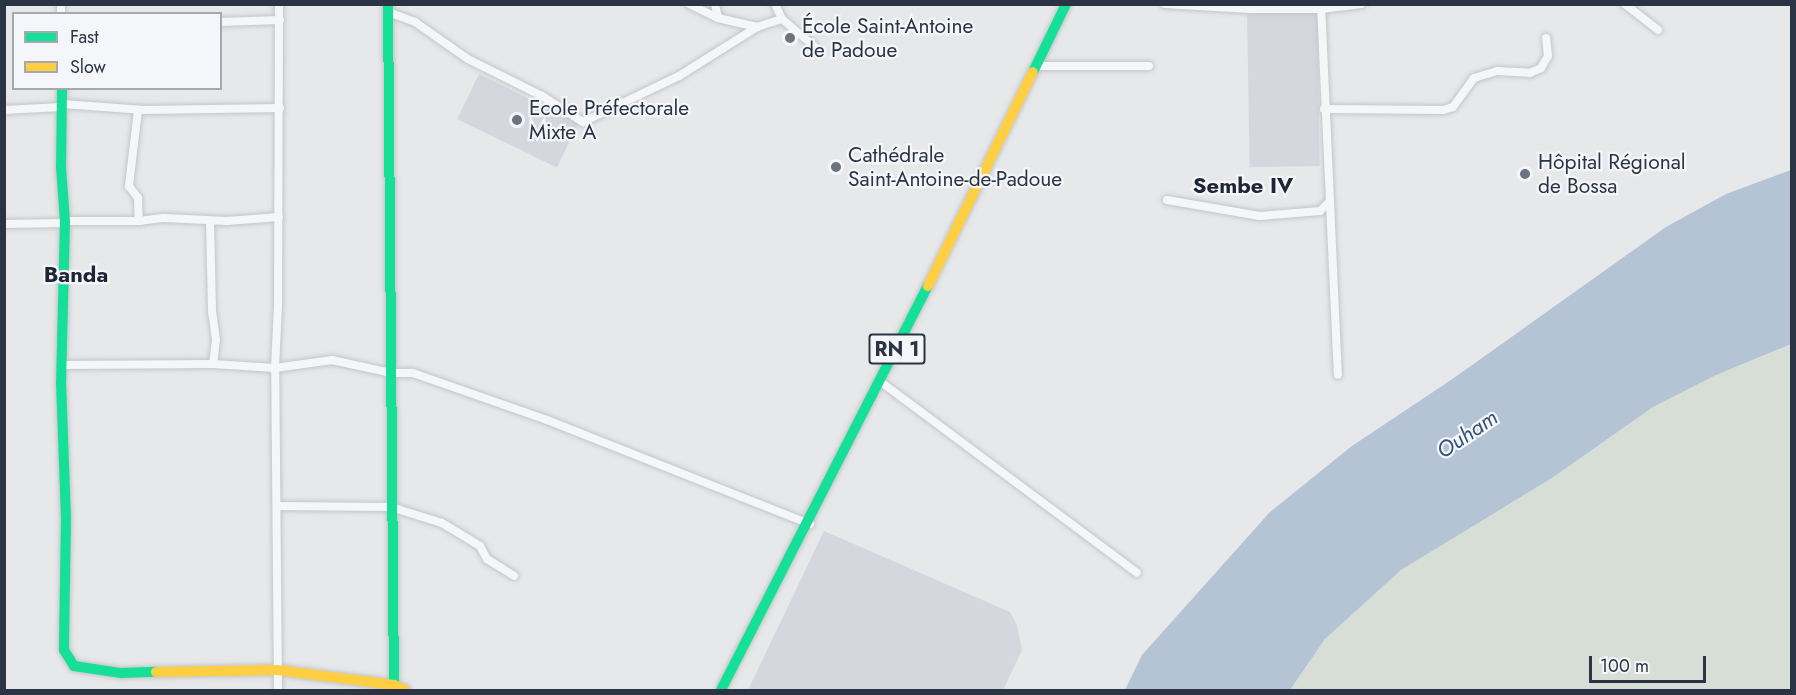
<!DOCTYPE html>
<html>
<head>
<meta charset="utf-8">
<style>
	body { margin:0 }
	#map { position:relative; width:1796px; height:695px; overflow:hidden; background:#e6e8ea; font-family:Jost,sans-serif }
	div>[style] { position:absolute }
	.built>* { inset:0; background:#d4d7dd; transform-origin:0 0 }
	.green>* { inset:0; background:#d6ded6 }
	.water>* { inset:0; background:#b4c4d5 }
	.roads { filter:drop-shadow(0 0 2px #c4c6c8) drop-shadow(0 0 2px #c4c6c8) }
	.street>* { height:8px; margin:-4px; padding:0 4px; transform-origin:4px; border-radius:4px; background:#f5f6f7 }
	.fast>* { height:10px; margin:-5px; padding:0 5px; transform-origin:5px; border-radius:5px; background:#16e098 }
	.slow>* { height:10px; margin:-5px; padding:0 5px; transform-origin:5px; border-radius:5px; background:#ffcf43 }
	.dots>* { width:16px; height:16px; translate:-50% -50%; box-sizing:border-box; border:3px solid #f4f6f9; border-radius:50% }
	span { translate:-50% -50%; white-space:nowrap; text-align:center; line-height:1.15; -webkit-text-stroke:4.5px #f4f6f9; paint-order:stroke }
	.shield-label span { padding:2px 4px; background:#f4f6f9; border:2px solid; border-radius:4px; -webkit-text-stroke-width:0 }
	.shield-label { font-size:20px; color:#2b3445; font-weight:700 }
	.poi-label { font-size:21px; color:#2b3445 }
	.left { translate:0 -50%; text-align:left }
	.neighbourhood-label { font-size:22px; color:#1d2536; font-weight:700 }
	.water-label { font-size:22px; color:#34527a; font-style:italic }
	.frame { position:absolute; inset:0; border:6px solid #2b3445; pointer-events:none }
	.legend { position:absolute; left:12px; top:12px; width:210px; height:78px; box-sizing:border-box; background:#f4f6f9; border:2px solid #a4a8b1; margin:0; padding:8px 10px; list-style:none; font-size:18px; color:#2b3445 }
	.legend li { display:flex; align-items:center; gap:12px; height:30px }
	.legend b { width:30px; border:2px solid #a4a8b1 }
	.scale { position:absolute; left:1589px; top:656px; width:117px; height:27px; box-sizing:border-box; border:3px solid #2b3445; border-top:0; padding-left:8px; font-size:18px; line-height:21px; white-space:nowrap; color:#2b3445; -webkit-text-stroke:4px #f4f6f9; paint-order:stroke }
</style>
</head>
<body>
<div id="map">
	<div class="built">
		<div style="left:1317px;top:12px;width:154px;height:70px;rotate:89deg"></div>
		<div style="left:479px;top:74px;width:111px;height:50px;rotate:26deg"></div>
		<div style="clip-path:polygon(824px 531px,1010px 612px,1017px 625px,1022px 650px,1003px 690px,748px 690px)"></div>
	</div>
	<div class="green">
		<div style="clip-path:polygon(1791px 344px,1791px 690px,1290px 690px,1325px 639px,1401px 570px,1552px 478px,1653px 407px,1714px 376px)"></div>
	</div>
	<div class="water">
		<div style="clip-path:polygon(1791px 170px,1791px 344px,1714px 376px,1653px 407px,1552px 478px,1401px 570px,1325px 639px,1290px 690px,1125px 690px,1142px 655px,1270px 512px,1352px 446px,1451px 380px,1666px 227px,1726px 194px)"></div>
	</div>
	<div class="roads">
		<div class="street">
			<div style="left:61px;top:4px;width:10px;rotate:90deg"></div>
			<div style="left:689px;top:4px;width:32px;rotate:26deg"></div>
			<div style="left:718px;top:18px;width:40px;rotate:13deg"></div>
			<div style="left:757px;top:27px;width:26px;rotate:-18deg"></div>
			<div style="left:715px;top:4px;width:14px;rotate:78deg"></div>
			<div style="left:775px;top:4px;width:17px;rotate:65deg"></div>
			<div style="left:782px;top:19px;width:43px;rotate:40.3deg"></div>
			<div style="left:1165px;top:4px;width:85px;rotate:3.4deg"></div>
			<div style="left:1250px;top:9px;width:71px"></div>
			<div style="left:1321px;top:9px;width:41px;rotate:-7deg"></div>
			<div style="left:1321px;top:4px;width:371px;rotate:87.4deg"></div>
			<div style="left:1625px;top:4px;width:42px;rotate:38.2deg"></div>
			<div style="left:388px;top:12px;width:29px;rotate:20deg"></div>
			<div style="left:415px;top:22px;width:65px;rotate:34.9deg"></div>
			<div style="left:468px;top:59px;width:83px;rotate:26.6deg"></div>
			<div style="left:542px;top:96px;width:49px;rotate:32.4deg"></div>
			<div style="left:583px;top:122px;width:106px;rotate:-25.6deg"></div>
			<div style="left:679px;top:76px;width:92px;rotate:-32.1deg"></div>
			<div style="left:220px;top:22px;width:60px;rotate:-1.9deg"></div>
			<div style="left:1037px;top:66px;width:112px"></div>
			<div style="left:63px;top:104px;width:81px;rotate:4.2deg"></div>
			<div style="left:144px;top:110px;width:136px;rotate:-0.8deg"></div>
			<div style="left:1324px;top:109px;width:119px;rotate:0.5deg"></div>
			<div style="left:1443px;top:110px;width:10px;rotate:-17deg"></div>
			<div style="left:1453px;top:107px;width:36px;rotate:-54deg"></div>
			<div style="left:1474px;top:78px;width:24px;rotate:-17deg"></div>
			<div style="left:1497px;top:71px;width:33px;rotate:3deg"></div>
			<div style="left:1530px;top:73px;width:12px;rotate:-24deg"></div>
			<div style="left:1541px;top:68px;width:14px;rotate:-60deg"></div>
			<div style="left:1548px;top:56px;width:18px;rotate:-96deg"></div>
			<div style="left:4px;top:110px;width:58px;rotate:-3deg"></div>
			<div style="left:138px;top:110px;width:77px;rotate:96.8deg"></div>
			<div style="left:129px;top:186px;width:15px;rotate:53deg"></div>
			<div style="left:138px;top:198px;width:23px;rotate:88deg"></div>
			<div style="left:1167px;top:200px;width:94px;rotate:9.8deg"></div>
			<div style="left:1260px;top:216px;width:60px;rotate:-4.8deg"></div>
			<div style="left:1320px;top:211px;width:13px;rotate:-45deg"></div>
			<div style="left:65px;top:221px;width:74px"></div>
			<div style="left:139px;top:221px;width:26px;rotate:-7deg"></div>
			<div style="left:165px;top:218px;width:62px;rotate:2.8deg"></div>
			<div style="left:227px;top:221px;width:52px;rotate:-4.4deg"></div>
			<div style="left:210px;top:221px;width:90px;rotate:88.7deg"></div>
			<div style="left:212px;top:311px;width:29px;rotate:82deg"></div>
			<div style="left:216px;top:340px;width:24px;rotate:97deg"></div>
			<div style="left:4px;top:224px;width:60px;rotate:-1deg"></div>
			<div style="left:63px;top:365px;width:150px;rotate:-0.4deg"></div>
			<div style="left:213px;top:364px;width:62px;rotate:3.7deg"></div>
			<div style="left:275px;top:368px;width:58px;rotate:-8deg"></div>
			<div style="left:332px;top:360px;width:60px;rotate:12.4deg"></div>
			<div style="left:391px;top:373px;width:22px"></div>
			<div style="left:413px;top:373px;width:142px;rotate:19.3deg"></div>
			<div style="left:547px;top:420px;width:283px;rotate:21.6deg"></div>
			<div style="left:881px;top:382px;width:319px;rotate:36.7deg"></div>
			<div style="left:278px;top:506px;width:113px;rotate:0.5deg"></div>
			<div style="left:391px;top:507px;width:53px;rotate:17.4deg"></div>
			<div style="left:442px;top:523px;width:44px;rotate:31.2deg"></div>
			<div style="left:480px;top:546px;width:15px;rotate:62deg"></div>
			<div style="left:487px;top:559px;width:32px;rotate:32deg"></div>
			<div style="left:278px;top:690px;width:322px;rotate:-90.5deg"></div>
			<div style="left:275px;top:368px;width:63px;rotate:-87.3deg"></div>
			<div style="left:278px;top:305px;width:301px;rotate:-89.8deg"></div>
		</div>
		<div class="fast">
			<div style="left:388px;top:4px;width:686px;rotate:89.5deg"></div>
			<div style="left:1033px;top:72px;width:76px;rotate:-64.1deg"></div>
			<div style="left:62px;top:88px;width:79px;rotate:90.7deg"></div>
			<div style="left:61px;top:167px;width:54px;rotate:85.8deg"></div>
			<div style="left:65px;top:221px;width:161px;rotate:91.4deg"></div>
			<div style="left:61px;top:382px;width:135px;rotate:87.9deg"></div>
			<div style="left:66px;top:517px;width:133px;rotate:90.9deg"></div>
			<div style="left:64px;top:650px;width:19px;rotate:58deg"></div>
			<div style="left:74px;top:666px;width:48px;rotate:8.5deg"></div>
			<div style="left:121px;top:673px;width:35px;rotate:-2deg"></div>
			<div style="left:721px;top:690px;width:454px;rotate:-62.9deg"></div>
		</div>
		<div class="slow">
			<div style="left:928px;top:286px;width:238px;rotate:-63.9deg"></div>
			<div style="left:156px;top:672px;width:121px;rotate:-0.9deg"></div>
			<div style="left:277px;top:670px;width:118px;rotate:7.3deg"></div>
			<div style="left:394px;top:685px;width:12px;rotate:24deg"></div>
		</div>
	</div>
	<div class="dots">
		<div style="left:790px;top:38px;background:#6c737f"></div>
		<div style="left:517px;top:120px;background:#6c737f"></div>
		<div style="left:836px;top:167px;background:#6c737f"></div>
		<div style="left:1525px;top:174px;background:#6c737f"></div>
	</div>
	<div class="shield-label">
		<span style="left:897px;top:349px">RN 1</span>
	</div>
	<div class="poi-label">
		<span class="left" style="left:802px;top:38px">École Saint-Antoine<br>de Padoue</span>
		<span class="left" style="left:529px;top:120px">Ecole Préfectorale<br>Mixte A</span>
		<span class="left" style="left:848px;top:167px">Cathédrale<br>Saint-Antoine-de-Padoue</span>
		<span class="left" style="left:1538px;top:174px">Hôpital Régional<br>de Bossa</span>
	</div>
	<div class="neighbourhood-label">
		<span style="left:1243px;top:186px">Sembe IV</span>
		<span style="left:76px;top:275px">Banda</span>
	</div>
	<div class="water-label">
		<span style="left:1467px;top:434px;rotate:-34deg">Ouham</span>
	</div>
	<div class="frame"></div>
	<ul class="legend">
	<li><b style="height:8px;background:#16e098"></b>Fast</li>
	<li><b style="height:8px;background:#ffcf43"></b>Slow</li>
	</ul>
	<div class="scale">100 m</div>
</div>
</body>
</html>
